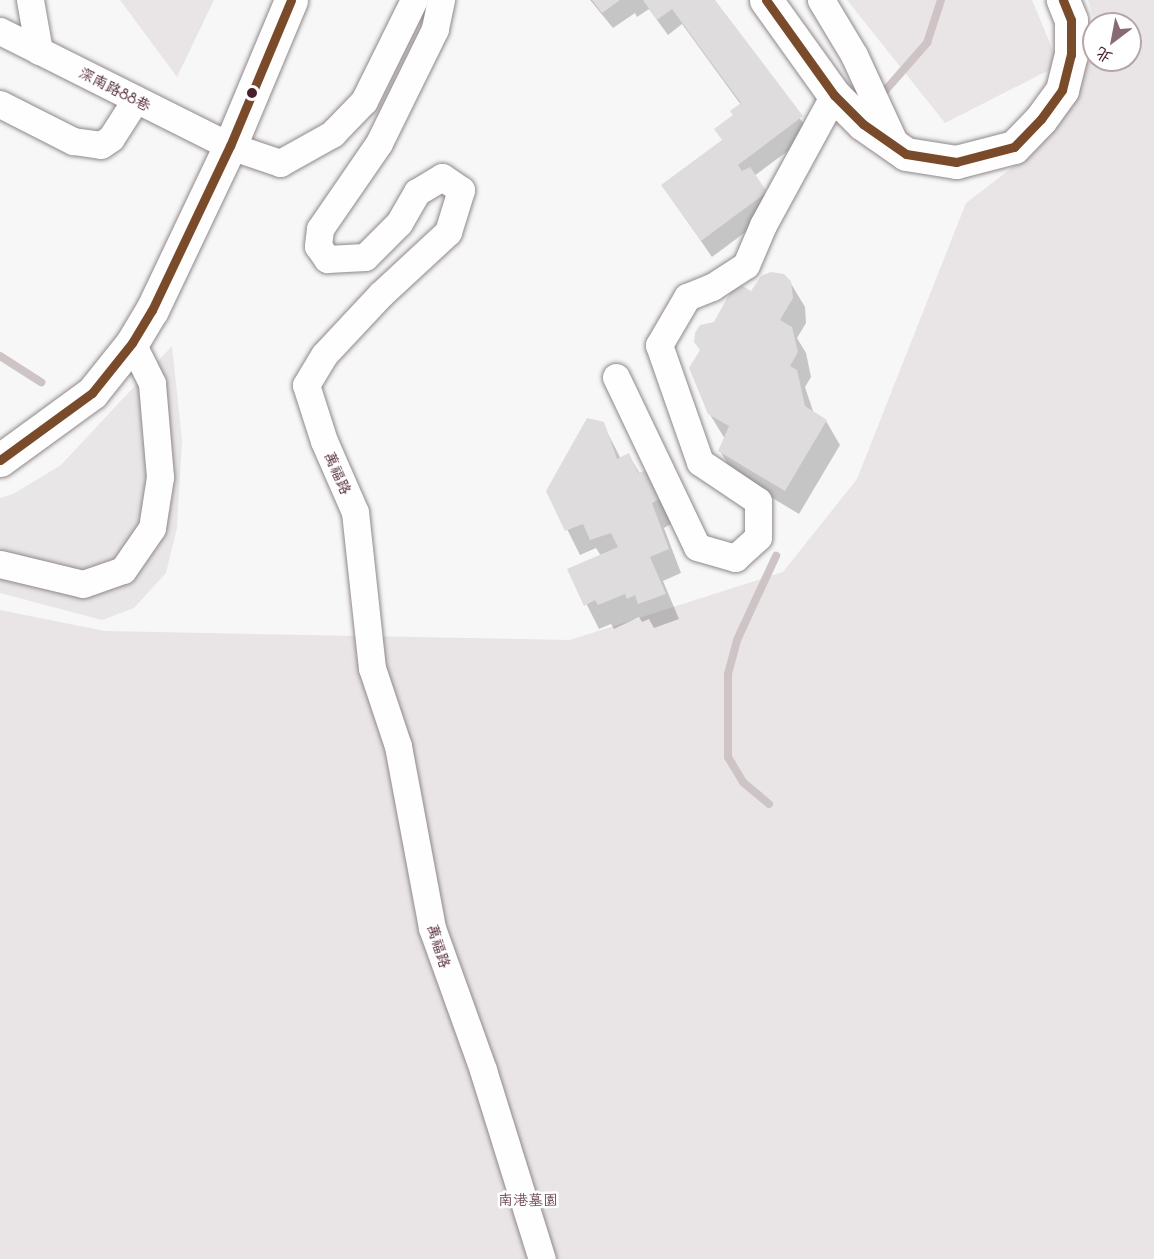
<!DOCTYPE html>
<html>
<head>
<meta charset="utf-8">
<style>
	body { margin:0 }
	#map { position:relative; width:1154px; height:1259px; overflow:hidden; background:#f7f7f7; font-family:Mali,"LXGW WenKai TC",sans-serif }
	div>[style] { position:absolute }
	.built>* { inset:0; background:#e9e6e7 }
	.green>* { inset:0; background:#e9e5e6 }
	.shadow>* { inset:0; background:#0003 }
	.stream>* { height:8px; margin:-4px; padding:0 4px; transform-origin:4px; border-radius:4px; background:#cec3c5 }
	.building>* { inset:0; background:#dedcdc }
	.roads { filter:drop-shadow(0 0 2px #90888a) drop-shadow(0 0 2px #90888a) }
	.minor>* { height:27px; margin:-13.5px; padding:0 13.5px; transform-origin:13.5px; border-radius:13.5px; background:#fefefe }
	.major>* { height:33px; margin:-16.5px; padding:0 16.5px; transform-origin:16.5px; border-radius:16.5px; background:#fefefe }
	.bus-1>* { height:9px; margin:-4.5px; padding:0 4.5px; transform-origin:4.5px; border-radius:4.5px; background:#7a4b2a }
	.dots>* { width:16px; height:16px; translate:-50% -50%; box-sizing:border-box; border:3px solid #fff; border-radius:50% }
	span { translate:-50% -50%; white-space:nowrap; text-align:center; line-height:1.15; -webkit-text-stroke:5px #fff; paint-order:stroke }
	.street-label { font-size:15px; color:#4a1f2b }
	.park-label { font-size:15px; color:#6f4d56 }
	.north { position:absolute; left:1082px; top:12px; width:60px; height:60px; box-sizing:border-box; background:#fff; border:2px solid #b7a5aa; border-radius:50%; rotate:212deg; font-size:16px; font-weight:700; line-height:24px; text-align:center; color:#4a1f2b }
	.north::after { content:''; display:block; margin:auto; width:21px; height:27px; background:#876b72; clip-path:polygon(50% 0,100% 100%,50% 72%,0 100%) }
</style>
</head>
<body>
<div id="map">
	<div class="built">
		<div style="clip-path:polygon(172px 346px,182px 441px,177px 528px,166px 573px,134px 608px,102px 620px,0 593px,0 498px,13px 494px,61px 465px)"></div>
	</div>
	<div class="green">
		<div style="clip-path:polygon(120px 0,214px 0,177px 77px)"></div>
		<div style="clip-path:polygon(847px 0,1032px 0,1059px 65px,945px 123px)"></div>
		<div style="clip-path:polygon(1088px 0,1154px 0,1154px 1259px,0 1259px,0 610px,105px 631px,570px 640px,783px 572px,857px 479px,966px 203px,1034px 151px,1078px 95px,1094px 39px,1094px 60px,1130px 60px,1130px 24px,1095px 24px)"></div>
	</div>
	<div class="shadow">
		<div style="clip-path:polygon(590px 0,714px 0,811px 134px,754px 176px,775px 210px,712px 257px,663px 186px,723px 141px,741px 105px,682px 24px,668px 35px,649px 9px,637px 17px,635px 13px,613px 28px)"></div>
		<div style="clip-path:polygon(790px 282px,805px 307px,806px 323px,797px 338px,806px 353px,811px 377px,805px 387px,814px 414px,826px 421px,840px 445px,799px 514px,734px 475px,720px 451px,725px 439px,709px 413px,715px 323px,751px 293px)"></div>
		<div style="clip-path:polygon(603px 424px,621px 459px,629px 455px,640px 474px,650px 471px,676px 521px,664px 528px,681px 573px,663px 581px,679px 619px,654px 628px,649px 619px,642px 622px,639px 617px,614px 629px,611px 624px,599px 629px,569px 569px,601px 556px,596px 548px,580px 555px,548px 491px)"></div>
	</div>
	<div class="stream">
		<div style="left:883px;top:93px;width:67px;rotate:-48.7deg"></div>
		<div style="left:927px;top:43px;width:45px;rotate:-72deg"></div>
		<div style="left:0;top:356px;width:49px;rotate:32.4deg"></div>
		<div style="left:769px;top:804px;width:34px;rotate:-140deg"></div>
		<div style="left:743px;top:782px;width:29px;rotate:-121deg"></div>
		<div style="left:728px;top:757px;width:83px;rotate:-90deg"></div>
		<div style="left:728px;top:674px;width:35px;rotate:-75deg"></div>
		<div style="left:737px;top:640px;width:93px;rotate:-65.1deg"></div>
	</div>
	<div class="building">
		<div style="clip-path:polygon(592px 0,620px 0,602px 13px)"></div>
		<div style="clip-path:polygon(643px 0,715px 0,803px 116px,738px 165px,742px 171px,750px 167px,767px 192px,701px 241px,661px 185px,722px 140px,714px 129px,733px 115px,730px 111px,741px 103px,672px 9px,657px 20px)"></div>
		<div style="clip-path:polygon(771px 272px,784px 274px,791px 281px,793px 298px,780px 320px,792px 327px,798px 352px,790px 366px,797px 370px,805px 406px,827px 420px,785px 491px,718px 451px,729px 426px,708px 414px,689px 368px,700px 350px,694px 342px,695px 333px,700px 325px,714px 322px,736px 282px,751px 291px,761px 276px)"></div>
		<div style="clip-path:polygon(587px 418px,604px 422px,617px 459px,629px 453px,638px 473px,651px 469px,664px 497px,652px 503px,669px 549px,650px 557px,666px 594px,638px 604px,635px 595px,627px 599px,625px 594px,598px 605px,595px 600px,584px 606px,567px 569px,618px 547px,611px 533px,590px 540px,583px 524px,565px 531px,546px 491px)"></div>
	</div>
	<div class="roads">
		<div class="minor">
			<div style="left:30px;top:0;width:52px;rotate:80deg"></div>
			<div style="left:441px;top:0;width:30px;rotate:102deg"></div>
			<div style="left:435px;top:29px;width:127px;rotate:116.2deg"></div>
			<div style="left:379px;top:143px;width:104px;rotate:124.5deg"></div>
			<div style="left:320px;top:229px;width:17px;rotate:97deg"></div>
			<div style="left:318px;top:246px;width:16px;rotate:55deg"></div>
			<div style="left:327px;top:259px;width:38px;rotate:-3deg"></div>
			<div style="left:365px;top:257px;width:48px;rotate:-45deg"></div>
			<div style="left:399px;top:223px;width:36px;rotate:-60deg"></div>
			<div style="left:417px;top:192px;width:29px;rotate:-31deg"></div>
			<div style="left:442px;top:177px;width:23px;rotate:34deg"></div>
			<div style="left:461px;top:190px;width:44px;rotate:107.2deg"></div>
			<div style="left:448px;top:232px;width:91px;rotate:137.2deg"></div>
			<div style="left:381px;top:294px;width:83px;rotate:133.1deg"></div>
			<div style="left:324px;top:355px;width:35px;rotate:121deg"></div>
			<div style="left:306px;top:385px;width:59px;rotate:72.2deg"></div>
			<div style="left:324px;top:441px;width:77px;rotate:66.4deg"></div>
			<div style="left:355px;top:512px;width:157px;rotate:83.8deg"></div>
			<div style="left:372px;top:668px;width:82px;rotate:71.6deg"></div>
			<div style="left:398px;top:746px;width:185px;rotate:79.4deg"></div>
			<div style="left:432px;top:928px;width:151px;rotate:70.2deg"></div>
			<div style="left:483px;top:1070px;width:198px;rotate:72.7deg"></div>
			<div style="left:821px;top:0;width:64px;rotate:59deg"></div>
			<div style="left:854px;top:55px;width:102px;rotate:65.2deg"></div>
			<div style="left:0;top:31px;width:257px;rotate:26.6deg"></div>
			<div style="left:230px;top:146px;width:53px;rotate:18.8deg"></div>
			<div style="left:280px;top:163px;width:60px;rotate:-29.1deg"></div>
			<div style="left:332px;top:134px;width:46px;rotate:-45.9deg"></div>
			<div style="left:364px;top:101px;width:113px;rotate:-63.7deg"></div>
			<div style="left:0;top:104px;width:82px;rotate:26.9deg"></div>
			<div style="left:73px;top:141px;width:28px;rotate:8deg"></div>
			<div style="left:101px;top:145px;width:12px;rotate:-35deg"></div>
			<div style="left:111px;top:138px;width:46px;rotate:-57.3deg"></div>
			<div style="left:616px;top:377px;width:188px;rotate:64.5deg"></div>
			<div style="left:697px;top:547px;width:40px;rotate:16deg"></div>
			<div style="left:735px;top:558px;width:31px;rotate:-42deg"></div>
			<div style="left:758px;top:537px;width:36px;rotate:-90deg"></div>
			<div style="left:758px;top:501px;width:70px;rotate:-146.1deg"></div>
			<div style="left:700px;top:462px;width:124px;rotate:-109.3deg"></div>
			<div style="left:659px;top:345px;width:56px;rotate:-59.7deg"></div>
			<div style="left:687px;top:297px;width:27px;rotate:-22deg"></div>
			<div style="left:712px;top:287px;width:40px;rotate:-32.9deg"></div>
			<div style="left:746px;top:265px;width:43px;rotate:-67deg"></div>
			<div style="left:763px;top:225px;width:148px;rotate:-61.4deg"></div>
			<div style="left:0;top:564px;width:85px;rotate:13.5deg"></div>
			<div style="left:83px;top:584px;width:42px;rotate:-19.3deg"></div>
			<div style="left:123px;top:570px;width:51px;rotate:-55.4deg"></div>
			<div style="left:152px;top:528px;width:52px;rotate:-81.1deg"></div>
			<div style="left:160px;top:477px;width:94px;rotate:-94.9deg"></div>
			<div style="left:152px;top:383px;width:45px;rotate:-116.6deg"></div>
		</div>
		<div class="major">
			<div style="left:766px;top:0;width:117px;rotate:54.4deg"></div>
			<div style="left:834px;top:95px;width:41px;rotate:45deg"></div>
			<div style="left:863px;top:124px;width:52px;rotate:34.9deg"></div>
			<div style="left:906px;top:154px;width:51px;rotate:9.1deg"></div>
			<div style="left:956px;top:162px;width:60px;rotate:-14.5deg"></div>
			<div style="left:1014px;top:147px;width:39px;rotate:-46deg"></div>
			<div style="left:1041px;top:119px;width:36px;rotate:-54deg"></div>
			<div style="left:1062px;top:90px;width:36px;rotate:-76deg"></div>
			<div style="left:1071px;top:55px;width:35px;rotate:-90deg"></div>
			<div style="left:1071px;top:20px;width:22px;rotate:-112deg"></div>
			<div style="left:0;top:460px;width:114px;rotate:-36.1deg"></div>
			<div style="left:92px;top:393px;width:64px;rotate:-51.3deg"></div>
			<div style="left:132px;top:343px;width:39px;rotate:-59deg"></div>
			<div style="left:152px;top:310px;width:182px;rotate:-64.6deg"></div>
			<div style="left:230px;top:146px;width:158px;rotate:-67.3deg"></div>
		</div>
	</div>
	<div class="bus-1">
		<div style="left:766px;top:0;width:117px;rotate:54.4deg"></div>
		<div style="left:834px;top:95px;width:41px;rotate:45deg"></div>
		<div style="left:863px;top:124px;width:52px;rotate:34.9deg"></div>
		<div style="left:906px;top:154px;width:51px;rotate:9.1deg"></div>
		<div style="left:956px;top:162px;width:60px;rotate:-14.5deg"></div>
		<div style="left:1014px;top:147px;width:39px;rotate:-46deg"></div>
		<div style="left:1041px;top:119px;width:36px;rotate:-54deg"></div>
		<div style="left:1062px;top:90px;width:36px;rotate:-76deg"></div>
		<div style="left:1071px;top:55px;width:35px;rotate:-90deg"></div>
		<div style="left:1071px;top:20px;width:22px;rotate:-112deg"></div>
		<div style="left:0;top:460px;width:114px;rotate:-36.1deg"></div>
		<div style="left:92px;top:393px;width:64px;rotate:-51.3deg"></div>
		<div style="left:132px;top:343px;width:39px;rotate:-59deg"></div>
		<div style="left:152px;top:310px;width:182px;rotate:-64.6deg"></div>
		<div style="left:230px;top:146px;width:158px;rotate:-67.3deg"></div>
	</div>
	<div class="dots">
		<div style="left:252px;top:93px;background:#4a1f2b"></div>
	</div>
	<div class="street-label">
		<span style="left:115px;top:89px;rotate:27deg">深南路88巷</span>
		<span style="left:338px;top:473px;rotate:66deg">萬福路</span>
		<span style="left:439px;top:946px;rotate:72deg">萬福路</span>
	</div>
	<div class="park-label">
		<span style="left:528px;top:1200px">南港墓園</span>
	</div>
	<div class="north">北</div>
</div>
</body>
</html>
